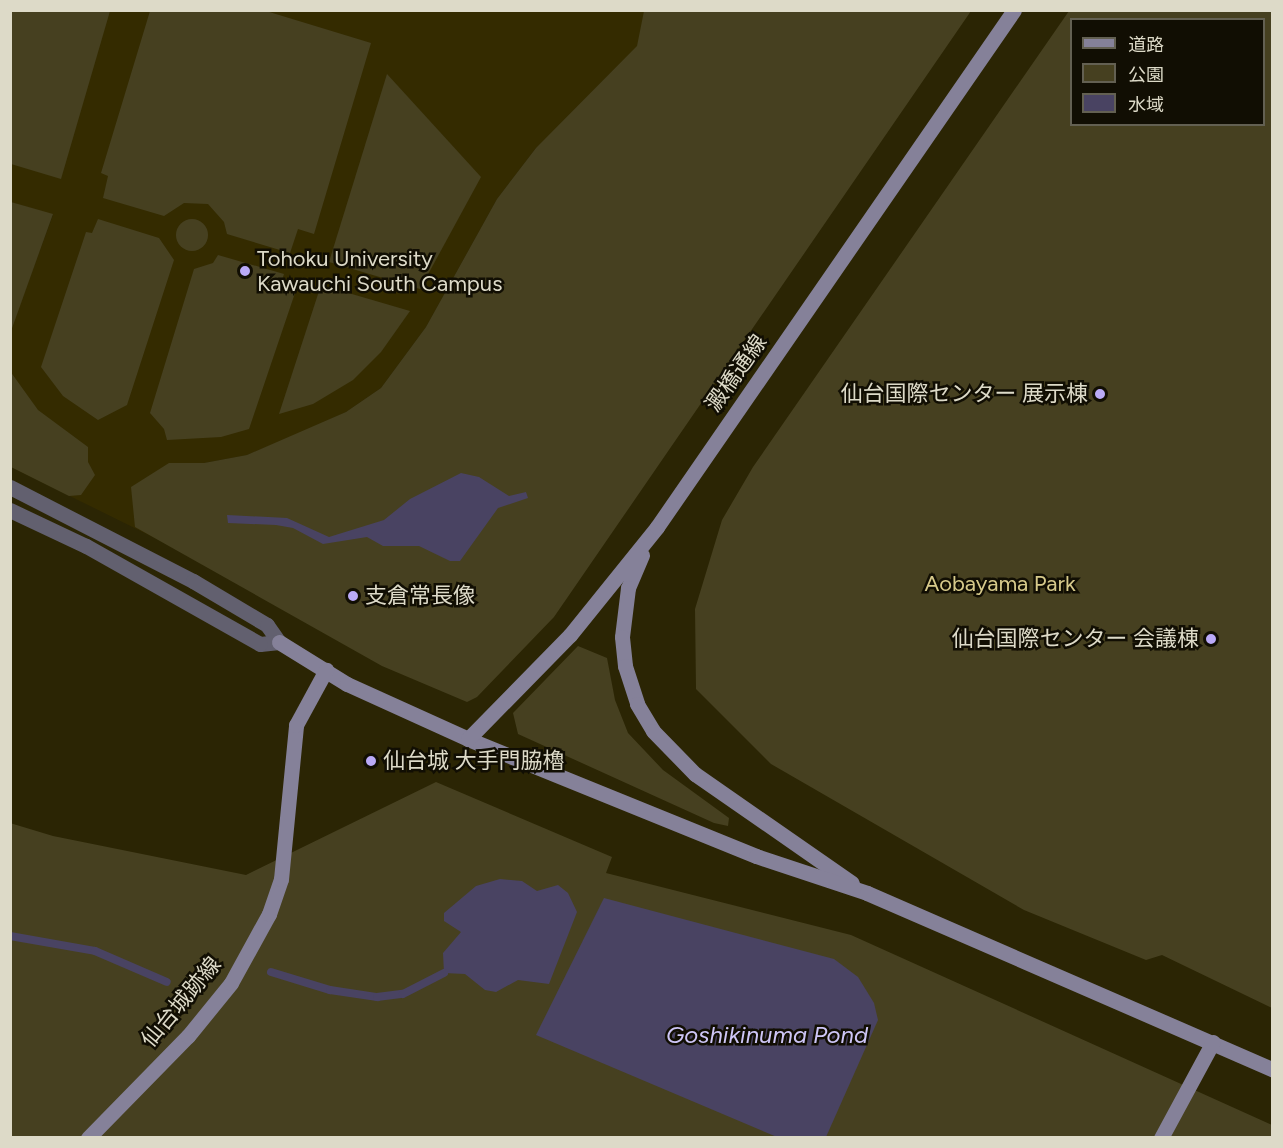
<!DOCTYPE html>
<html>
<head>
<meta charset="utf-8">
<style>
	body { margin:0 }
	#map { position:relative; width:1283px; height:1148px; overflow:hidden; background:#2b2504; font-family:Figtree,"Noto Sans JP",sans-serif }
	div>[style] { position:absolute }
	.built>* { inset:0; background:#342b00 }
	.green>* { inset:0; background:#464020 }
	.round { border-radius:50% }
	.water>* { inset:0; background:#494362 }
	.stream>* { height:8px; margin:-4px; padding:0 4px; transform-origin:4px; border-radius:4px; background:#494362 }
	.street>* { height:15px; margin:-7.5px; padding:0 7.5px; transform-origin:7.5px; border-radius:7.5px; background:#62606f }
	.secondary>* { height:15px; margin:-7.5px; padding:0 7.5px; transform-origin:7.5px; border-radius:7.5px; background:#858199 }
	.dots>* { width:16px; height:16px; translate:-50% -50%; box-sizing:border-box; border:3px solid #110e03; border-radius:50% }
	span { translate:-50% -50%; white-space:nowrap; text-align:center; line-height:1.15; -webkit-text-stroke:5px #110e03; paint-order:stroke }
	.poi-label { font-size:22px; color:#dddac8 }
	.left { translate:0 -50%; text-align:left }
	.right { translate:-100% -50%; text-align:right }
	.street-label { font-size:22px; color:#dddac8 }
	.park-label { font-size:22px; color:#d7ca8b }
	.water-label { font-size:24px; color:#cec6f6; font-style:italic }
	.frame { position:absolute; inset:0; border:12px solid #dddac8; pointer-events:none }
	.legend { position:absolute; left:1070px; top:18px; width:195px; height:108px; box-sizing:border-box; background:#110e03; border:2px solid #636052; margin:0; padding:8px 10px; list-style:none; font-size:18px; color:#dddac8 }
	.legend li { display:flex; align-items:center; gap:12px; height:30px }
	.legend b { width:30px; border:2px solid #636052 }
</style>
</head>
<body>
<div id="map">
	<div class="built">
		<div style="clip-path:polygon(11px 11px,971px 11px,926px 74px,634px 75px,536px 148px,497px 199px,426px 327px,381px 388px,346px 412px,304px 432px,247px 455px,204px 463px,173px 547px,11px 467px,10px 331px,53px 215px,11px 202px)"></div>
	</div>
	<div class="green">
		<div style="clip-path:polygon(10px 11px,110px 11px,61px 179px,11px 164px)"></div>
		<div style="clip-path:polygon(150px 11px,266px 11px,371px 43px,314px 234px,298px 229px,290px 253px,227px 234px,224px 222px,208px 204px,184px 203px,164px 216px,103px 198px,108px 176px,101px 173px)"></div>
		<div style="clip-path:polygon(644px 11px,971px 11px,554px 617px,477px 697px,467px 702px,382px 666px,135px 527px,131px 487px,169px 463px,204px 463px,247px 455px,346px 412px,381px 388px,426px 327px,497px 199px,536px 148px,637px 46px)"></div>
		<div style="clip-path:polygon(evenodd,1069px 11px,1272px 11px,1272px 1008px,1162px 955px,1146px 960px,1024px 910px,771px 764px,696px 689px,695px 609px,722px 520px,753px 467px,1069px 11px,1072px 20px,1264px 20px,1264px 124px,1072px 124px,1072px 20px)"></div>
		<div style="clip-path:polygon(387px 74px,481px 177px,420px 289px,329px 262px)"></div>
		<div style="clip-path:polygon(11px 202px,53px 214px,11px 331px,10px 202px)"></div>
		<div class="round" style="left:176px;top:219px;width:32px;height:32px"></div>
		<div style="clip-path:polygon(98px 219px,159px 238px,174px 260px,127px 405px,98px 420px,63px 396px,41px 367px,86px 232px,92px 233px)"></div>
		<div style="clip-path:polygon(218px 255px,284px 274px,280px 286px,295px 293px,249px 429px,221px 437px,167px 440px,164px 429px,150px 413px,194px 269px,213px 263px)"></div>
		<div style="clip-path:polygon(321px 285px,410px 311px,381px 352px,353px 380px,313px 404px,279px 414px)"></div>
		<div style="clip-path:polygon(10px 371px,38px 410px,88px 447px,88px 462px,95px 475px,81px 495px,69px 496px,11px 467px)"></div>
		<div style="clip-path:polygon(578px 646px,607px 658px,615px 700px,628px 733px,663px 770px,729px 818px,728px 826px,714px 823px,518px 734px,513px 713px)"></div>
		<div style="clip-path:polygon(436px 782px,612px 857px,606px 873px,851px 935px,1272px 1125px,1272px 1137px,11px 1137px,10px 823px,53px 836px,246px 875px)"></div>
	</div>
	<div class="water">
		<div style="clip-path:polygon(461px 473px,479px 477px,509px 496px,526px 492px,528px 498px,498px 508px,460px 561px,450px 561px,419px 546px,383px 546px,367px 537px,323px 544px,293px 528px,276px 525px,228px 523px,227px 515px,287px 518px,329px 537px,384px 520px,410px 499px)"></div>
		<div style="clip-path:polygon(500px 879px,522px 881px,537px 891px,558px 885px,568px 893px,577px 912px,549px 984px,518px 980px,496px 992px,485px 990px,465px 974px,444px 973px,443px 953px,461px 932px,444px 921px,444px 913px,476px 886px)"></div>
		<div style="clip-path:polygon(604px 898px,834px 959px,858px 977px,874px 1003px,878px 1020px,826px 1137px,777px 1137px,536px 1035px)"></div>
	</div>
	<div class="stream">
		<div style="left:10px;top:936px;width:86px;rotate:10deg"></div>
		<div style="left:95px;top:951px;width:78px;rotate:23.3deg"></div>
		<div style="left:271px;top:972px;width:62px;rotate:17deg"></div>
		<div style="left:330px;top:990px;width:48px;rotate:8.5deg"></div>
		<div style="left:377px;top:997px;width:26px;rotate:-7deg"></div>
		<div style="left:403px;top:994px;width:46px;rotate:-27.1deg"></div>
	</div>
	<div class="street">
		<div style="left:10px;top:487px;width:206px;rotate:27.2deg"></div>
		<div style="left:193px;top:581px;width:86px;rotate:30.7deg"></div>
		<div style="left:267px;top:625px;width:21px;rotate:55deg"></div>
		<div style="left:279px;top:642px;width:19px;rotate:174deg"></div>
		<div style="left:260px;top:644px;width:200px;rotate:-150.6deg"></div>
		<div style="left:86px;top:546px;width:84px;rotate:-154.7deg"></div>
	</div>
	<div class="secondary">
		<div style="left:642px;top:555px;width:36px;rotate:113deg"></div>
		<div style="left:628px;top:588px;width:49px;rotate:97deg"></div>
		<div style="left:622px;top:637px;width:29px;rotate:84deg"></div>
		<div style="left:625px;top:666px;width:40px;rotate:72deg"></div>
		<div style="left:637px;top:704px;width:31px;rotate:59deg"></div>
		<div style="left:653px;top:731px;width:60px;rotate:45.7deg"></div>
		<div style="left:695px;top:774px;width:191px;rotate:34.8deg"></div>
		<div style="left:279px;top:642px;width:80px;rotate:31.7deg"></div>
		<div style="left:347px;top:684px;width:133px;rotate:24.4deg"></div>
		<div style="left:468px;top:739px;width:311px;rotate:22.1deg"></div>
		<div style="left:756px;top:856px;width:117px;rotate:18.4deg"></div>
		<div style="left:867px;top:893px;width:442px;rotate:23.5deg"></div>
		<div style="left:468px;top:739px;width:146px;rotate:-45.6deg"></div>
		<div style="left:570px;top:635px;width:139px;rotate:-51.1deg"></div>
		<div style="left:657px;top:527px;width:628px;rotate:-55.37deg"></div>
		<div style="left:88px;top:1138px;width:143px;rotate:-45.6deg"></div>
		<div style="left:188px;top:1036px;width:68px;rotate:-50.9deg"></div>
		<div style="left:231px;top:983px;width:79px;rotate:-61.2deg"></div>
		<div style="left:269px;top:914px;width:37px;rotate:-71deg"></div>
		<div style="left:281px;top:879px;width:155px;rotate:-84.4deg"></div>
		<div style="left:296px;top:725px;width:63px;rotate:-61.4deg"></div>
		<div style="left:1161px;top:1138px;width:109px;rotate:-61.6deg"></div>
	</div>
	<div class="dots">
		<div style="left:245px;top:271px;background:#baaaf7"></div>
		<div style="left:1100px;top:394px;background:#baaaf7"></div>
		<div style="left:353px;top:596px;background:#baaaf7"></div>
		<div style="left:1211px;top:639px;background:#baaaf7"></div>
		<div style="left:371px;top:761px;background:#baaaf7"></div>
	</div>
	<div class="poi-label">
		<span class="left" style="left:257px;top:271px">Tohoku University<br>Kawauchi South Campus</span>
		<span class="right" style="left:1088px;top:394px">仙台国際センター 展示棟</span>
		<span class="left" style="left:365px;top:596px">支倉常長像</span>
		<span class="right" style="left:1199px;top:639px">仙台国際センター 会議棟</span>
		<span class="left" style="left:383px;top:761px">仙台城 大手門脇櫓</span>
	</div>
	<div class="street-label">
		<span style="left:736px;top:373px;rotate:-55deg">澱橋通線</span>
		<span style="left:181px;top:1002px;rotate:-50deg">仙台城跡線</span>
	</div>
	<div class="park-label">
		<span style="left:1000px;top:584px">Aobayama Park</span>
	</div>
	<div class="water-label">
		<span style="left:767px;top:1035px">Goshikinuma Pond</span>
	</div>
	<div class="frame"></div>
	<ul class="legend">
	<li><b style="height:8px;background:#858199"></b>道路</li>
	<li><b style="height:16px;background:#464020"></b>公園</li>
	<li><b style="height:16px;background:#494362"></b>水域</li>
	</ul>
</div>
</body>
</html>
